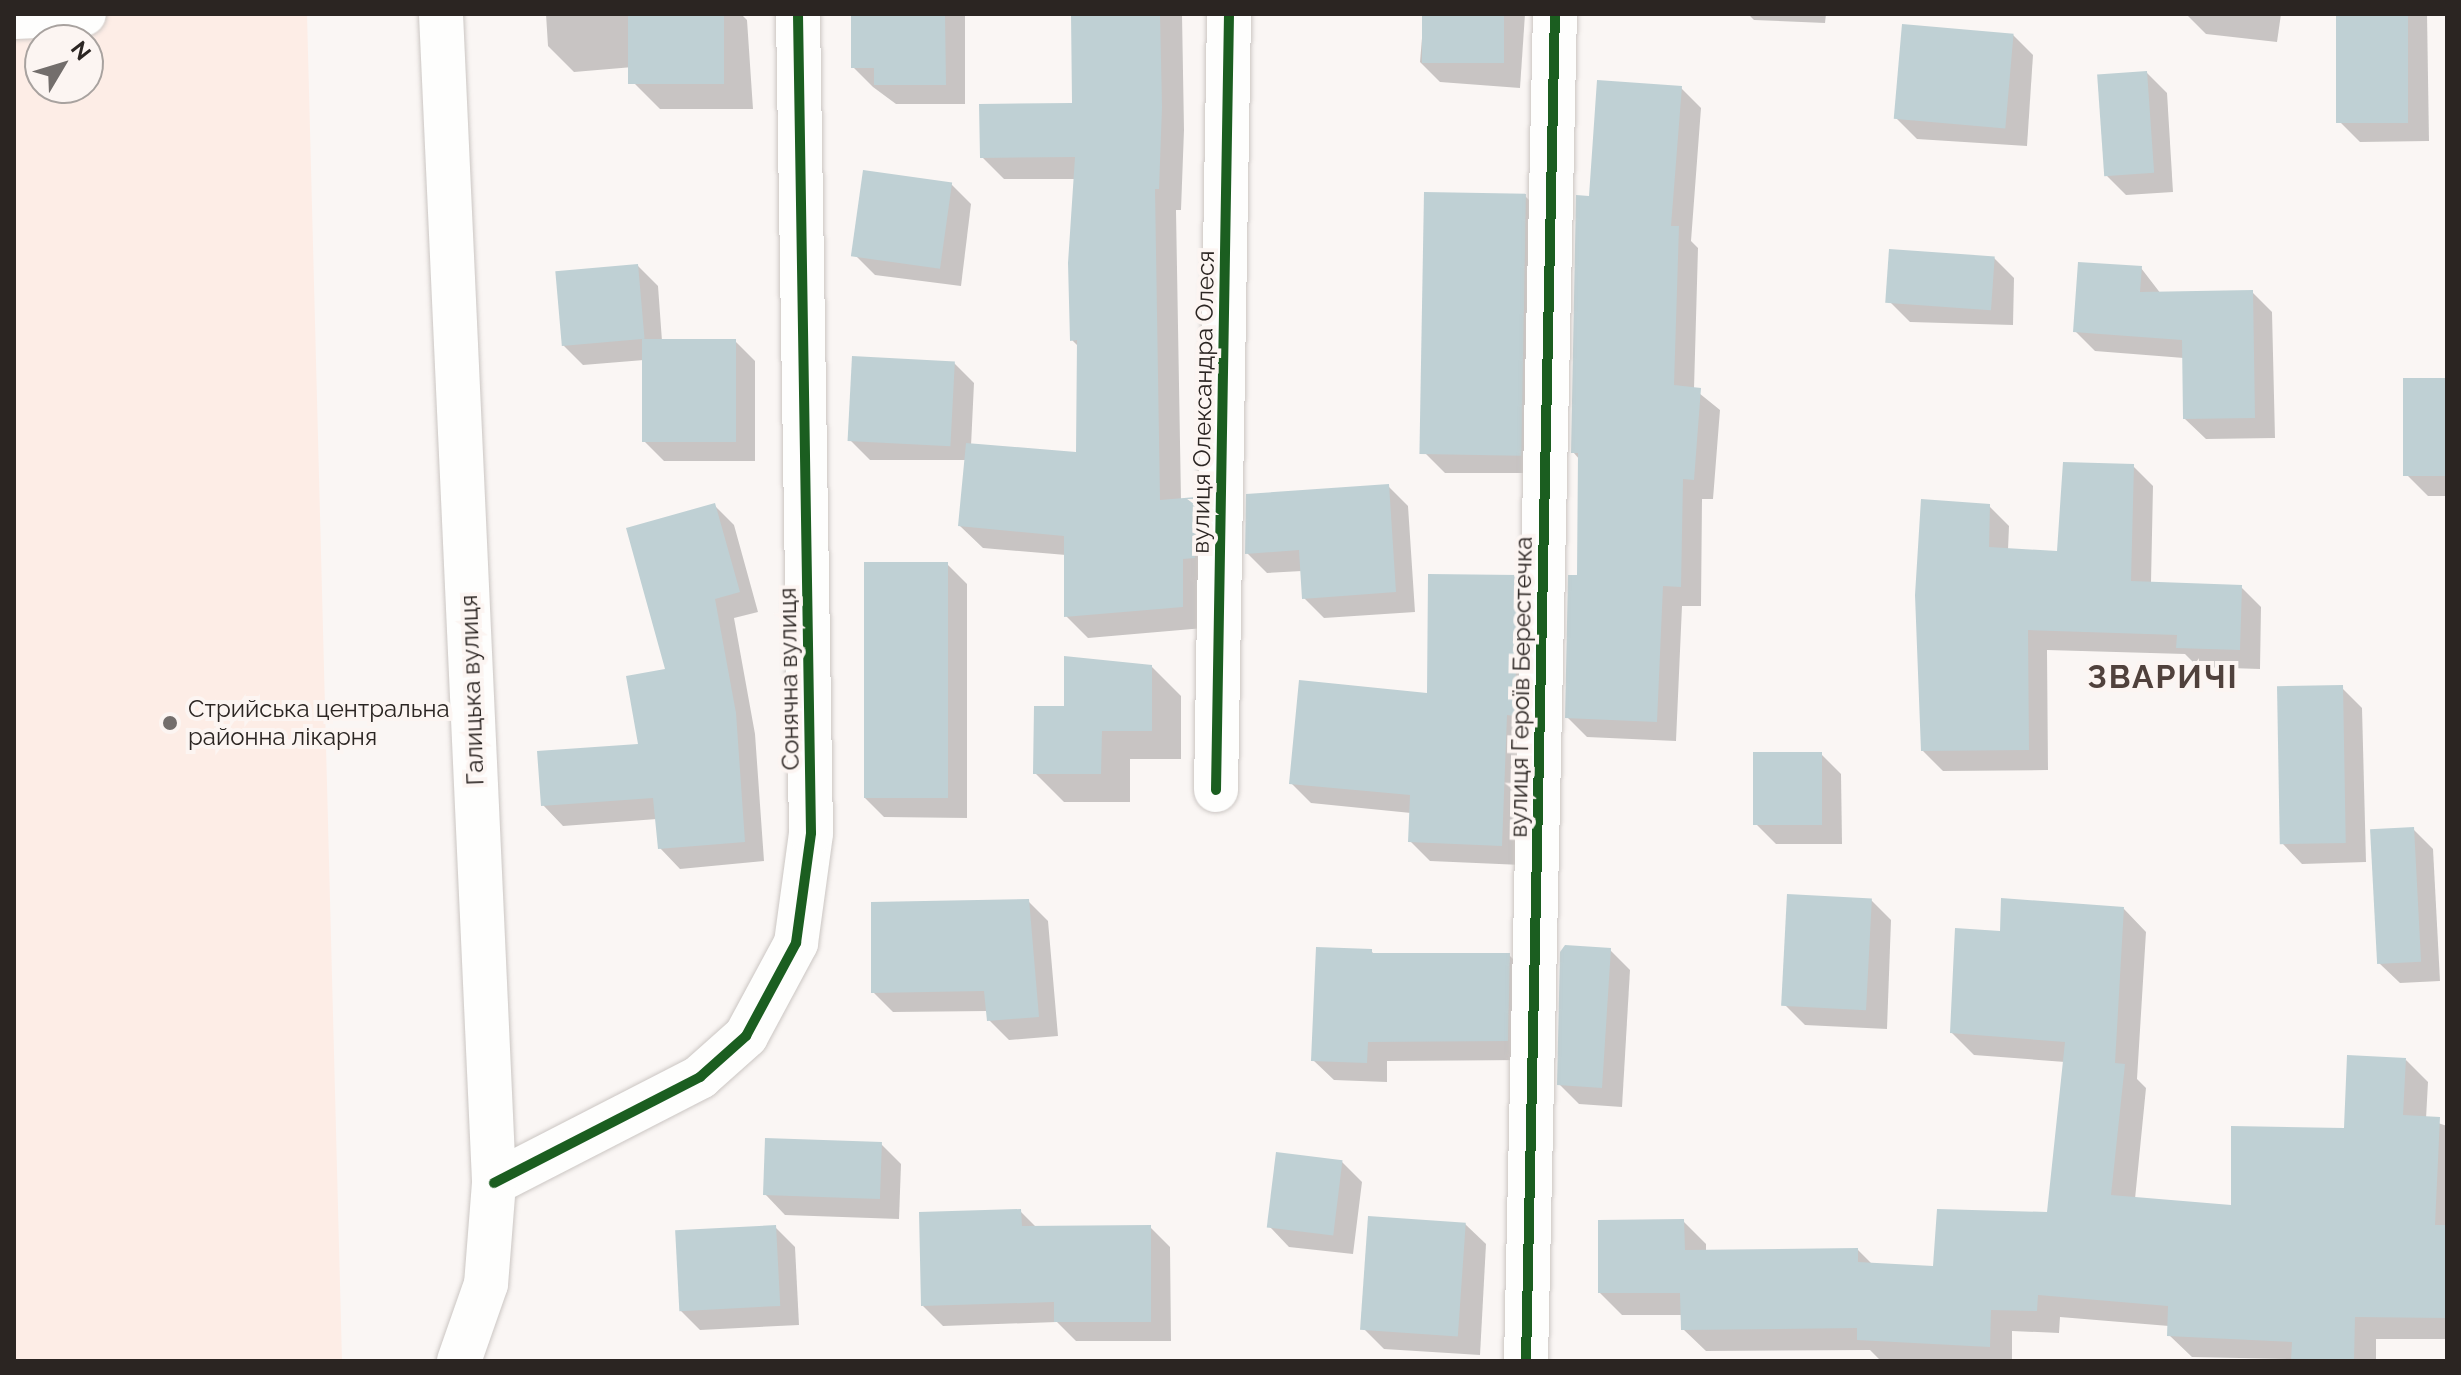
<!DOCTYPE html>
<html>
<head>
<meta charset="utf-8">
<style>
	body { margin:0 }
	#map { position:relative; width:2461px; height:1375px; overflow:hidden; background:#faf6f4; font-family:Raleway,sans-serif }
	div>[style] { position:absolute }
	.built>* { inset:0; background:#fdede6 }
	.shadow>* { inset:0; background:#0003 }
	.building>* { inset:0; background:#bfd0d4; transform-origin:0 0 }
	.roads { filter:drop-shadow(0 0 2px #cbc6c3) drop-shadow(0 0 2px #cbc6c3) }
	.minor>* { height:44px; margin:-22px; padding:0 22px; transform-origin:22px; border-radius:22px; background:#fefefd }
	.highway>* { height:44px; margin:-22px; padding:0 22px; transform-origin:22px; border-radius:22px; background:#fefefd }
	.cycleway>* { height:10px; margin:-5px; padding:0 5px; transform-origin:5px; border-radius:5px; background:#1b5e20 }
	.dots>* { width:22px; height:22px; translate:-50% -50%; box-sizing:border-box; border:4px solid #fcf5f2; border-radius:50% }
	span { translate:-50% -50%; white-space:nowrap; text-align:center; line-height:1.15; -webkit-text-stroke:8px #fcf5f2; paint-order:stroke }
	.street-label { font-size:24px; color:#2b2522 }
	.poi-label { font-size:24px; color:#2b2522 }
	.left { translate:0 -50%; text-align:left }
	.district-label { font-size:32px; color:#50413c; font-weight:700; letter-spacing:2px }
	.frame { position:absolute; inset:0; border:16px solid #2b2522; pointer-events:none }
	.north { position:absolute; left:24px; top:24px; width:80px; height:80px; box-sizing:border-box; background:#fcf5f2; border:2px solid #a8a29f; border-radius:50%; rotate:52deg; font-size:22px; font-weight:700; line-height:32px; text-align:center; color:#2b2522 }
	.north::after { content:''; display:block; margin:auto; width:28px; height:36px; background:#736e6c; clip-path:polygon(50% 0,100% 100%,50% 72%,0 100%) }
</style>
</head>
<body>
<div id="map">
	<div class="built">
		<div style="clip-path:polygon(evenodd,14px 14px,307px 14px,342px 1361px,14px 1361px,14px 14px,40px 40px,88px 40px,88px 88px,40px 88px,40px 40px)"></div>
	</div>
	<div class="shadow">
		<div style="clip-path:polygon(546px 14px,741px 14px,747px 20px,753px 109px,660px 109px,635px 84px,633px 67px,574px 72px,548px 46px)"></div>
		<div style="clip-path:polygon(853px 14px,965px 14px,965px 104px,896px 104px,873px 87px,853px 67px)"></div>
		<div style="clip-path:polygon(1073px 14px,1182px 14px,1184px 130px,1181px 210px,1176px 210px,1181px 500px,1195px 499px,1217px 521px,1204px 628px,1088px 638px,1066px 616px,1066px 555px,983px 548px,960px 526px,967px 460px,870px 460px,850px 440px,954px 363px,974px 383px,971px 446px,1077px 454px,1078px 346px,1072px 340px,1075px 179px,1004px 179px,982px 157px,1074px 105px)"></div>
		<div style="clip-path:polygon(1424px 14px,1525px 14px,1520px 88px,1440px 82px,1420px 62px)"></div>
		<div style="clip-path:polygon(1748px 14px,1826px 14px,1825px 23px,1754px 20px)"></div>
		<div style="clip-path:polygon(2186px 14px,2281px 14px,2277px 42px,2206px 34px)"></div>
		<div style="clip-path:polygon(2338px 14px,2427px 14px,2429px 141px,2360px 142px,2340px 122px)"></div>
		<div style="clip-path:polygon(2013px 35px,2033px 55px,2027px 146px,1917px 139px,1897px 119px)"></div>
		<div style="clip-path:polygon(2147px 73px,2167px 93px,2173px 192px,2126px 195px,2106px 175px)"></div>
		<div style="clip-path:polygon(1681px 88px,1701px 108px,1691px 241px,1698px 248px,1694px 389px,1720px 410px,1713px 499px,1702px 499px,1701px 606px,1682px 606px,1676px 741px,1587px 737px,1567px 717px,1579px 577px,1580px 460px,1573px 452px,1591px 198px)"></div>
		<div style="clip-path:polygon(951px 184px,971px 204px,961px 286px,875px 275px,855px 255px)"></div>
		<div style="clip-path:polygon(1525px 196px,1545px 216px,1540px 473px,1445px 473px,1425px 453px)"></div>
		<div style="clip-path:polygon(1994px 258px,2014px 278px,2013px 325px,1910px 322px,1890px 302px)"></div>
		<div style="clip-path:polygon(638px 266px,658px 286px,662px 341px,735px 341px,755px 361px,755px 461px,664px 461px,644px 441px,644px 360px,583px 365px,563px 345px)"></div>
		<div style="clip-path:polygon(2141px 268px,2161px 294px,2252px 292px,2272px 312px,2275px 438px,2206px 439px,2185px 419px,2184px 358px,2095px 351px,2075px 331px)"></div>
		<div style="clip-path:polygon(2447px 380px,2447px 496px,2428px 496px,2408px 476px)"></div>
		<div style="clip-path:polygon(2133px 466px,2153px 486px,2151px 583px,2241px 587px,2261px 607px,2260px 669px,2198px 667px,2185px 654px,2047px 650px,2048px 770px,1943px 771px,1923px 751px,1989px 506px,2009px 526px,2008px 550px,2058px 553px)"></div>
		<div style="clip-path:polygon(1388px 486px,1408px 506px,1415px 612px,1324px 618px,1304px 598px,1302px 571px,1267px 573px,1247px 553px)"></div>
		<div style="clip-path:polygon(714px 505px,734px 525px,758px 612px,734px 618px,755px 734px,764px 861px,680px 869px,660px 848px,657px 819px,563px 826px,543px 805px,640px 746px,668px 671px)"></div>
		<div style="clip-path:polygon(947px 564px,967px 584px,967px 818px,884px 817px,864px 797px)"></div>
		<div style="clip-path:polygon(1517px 577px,1537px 597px,1522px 865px,1430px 861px,1410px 841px,1411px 813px,1311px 803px,1291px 783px,1429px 696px)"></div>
		<div style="clip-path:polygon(1152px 667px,1181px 696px,1181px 759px,1130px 759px,1130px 802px,1064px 802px,1035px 773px,1066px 708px)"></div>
		<div style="clip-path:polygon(2342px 688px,2362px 708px,2366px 862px,2302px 864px,2282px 843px)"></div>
		<div style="clip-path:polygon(1821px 754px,1841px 774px,1842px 844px,1776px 844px,1756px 824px)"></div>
		<div style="clip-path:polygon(2413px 829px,2433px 849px,2440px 981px,2400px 983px,2379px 963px)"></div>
		<div style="clip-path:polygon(1871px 900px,1891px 920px,1887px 1029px,1805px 1025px,1785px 1005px)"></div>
		<div style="clip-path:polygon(1028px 901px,1048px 921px,1058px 1036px,1009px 1040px,989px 1020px,988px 1011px,893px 1012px,873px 992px)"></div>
		<div style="clip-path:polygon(2124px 909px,2146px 932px,2137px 1079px,2146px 1088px,2135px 1199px,2233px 1207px,2346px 1130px,2406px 1060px,2428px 1082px,2426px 1119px,2447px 1126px,2447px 1339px,2376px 1339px,2376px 1361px,2192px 1357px,2169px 1335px,2169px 1326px,2060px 1317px,2059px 1333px,2012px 1331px,2012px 1361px,1881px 1361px,1870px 1350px,1706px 1351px,1683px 1329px,1683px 1315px,1622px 1315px,1600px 1293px,1683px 1221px,1706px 1244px,1706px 1252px,1858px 1250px,1873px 1265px,1935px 1268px,2049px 1214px,2065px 1062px,1974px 1055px,1952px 1033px,2002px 933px)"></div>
		<div style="clip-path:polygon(1610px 950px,1630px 970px,1622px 1107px,1579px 1104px,1559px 1084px)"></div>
		<div style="clip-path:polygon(1371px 951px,1375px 955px,1509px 955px,1529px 975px,1527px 1060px,1387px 1061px,1387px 1082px,1334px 1080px,1313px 1060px)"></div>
		<div style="clip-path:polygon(881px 1144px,901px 1164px,899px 1219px,785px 1215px,765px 1194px)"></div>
		<div style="clip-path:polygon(1342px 1162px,1362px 1182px,1353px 1254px,1289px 1247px,1269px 1226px)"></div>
		<div style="clip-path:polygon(1020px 1211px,1037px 1228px,1150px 1227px,1170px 1247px,1171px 1341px,1076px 1341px,1057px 1322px,943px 1326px,923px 1306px)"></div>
		<div style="clip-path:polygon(1465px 1224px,1486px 1244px,1480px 1355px,1384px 1349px,1364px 1329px)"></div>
		<div style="clip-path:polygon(775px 1227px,795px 1247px,799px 1325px,700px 1330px,680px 1310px)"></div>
	</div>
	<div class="building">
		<div style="left:628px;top:14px;width:96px;height:70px"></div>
		<div style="clip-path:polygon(851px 14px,945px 14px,946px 85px,874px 85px,874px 68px,851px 68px)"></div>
		<div style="clip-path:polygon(1071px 14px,1160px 14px,1162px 107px,1159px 189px,1155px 189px,1160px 500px,1196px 497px,1195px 558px,1183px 559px,1183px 607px,1064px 617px,1064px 536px,958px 526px,966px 443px,1076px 452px,1077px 340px,1070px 341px,1068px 263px,1075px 157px,980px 158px,979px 104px,1072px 103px)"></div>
		<div style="left:1422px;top:14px;width:82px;height:49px"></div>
		<div style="left:2336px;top:14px;width:72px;height:109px"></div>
		<div style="left:1902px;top:24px;width:112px;height:95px;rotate:5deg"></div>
		<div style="left:2147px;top:71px;width:102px;height:50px;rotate:86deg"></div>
		<div style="clip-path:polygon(1597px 80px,1682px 86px,1671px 226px,1679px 226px,1674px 385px,1701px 388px,1694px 480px,1683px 479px,1681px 587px,1663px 586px,1657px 722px,1565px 718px,1568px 575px,1577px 575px,1578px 453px,1571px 453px,1576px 195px,1589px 196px)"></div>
		<div style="left:863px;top:170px;width:90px;height:87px;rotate:8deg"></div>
		<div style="left:1424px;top:192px;width:102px;height:262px;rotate:1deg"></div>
		<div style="left:1889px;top:249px;width:106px;height:54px;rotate:4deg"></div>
		<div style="clip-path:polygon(2078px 262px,2142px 266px,2140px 292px,2253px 290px,2255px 418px,2183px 419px,2182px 340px,2073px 332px)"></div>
		<div style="left:638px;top:264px;width:75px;height:83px;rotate:85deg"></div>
		<div style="left:642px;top:339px;width:94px;height:103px"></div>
		<div style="left:852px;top:356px;width:103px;height:85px;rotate:3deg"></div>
		<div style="left:2447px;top:378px;width:98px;height:44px;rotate:90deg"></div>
		<div style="clip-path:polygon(2063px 462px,2134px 464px,2131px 581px,2242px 585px,2240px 650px,2176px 648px,2177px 635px,2028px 630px,2029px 750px,1921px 751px,1915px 595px,1921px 499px,1990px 504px,1989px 547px,2057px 551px)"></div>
		<div style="clip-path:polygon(1389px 484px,1396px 592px,1302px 599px,1299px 550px,1245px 554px,1246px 494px)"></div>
		<div style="clip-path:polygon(715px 503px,740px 592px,715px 599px,736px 713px,745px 842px,658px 849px,653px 798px,541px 806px,537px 751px,638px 744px,626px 676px,665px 669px,626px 528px)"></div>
		<div style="left:864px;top:562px;width:84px;height:236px"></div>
		<div style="clip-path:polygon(1428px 574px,1518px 575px,1515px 716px,1507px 715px,1502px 846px,1408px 842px,1410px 795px,1289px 784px,1299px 680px,1427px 693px)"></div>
		<div style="clip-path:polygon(1064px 656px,1152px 665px,1152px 731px,1102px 731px,1101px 774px,1033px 774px,1034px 706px,1064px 706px)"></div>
		<div style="left:2343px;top:685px;width:158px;height:66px;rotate:89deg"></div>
		<div style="left:1753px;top:752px;width:69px;height:73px"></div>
		<div style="left:2414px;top:827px;width:135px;height:44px;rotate:87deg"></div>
		<div style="left:1787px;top:894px;width:85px;height:112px;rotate:3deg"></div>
		<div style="clip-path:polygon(2001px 898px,2124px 907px,2115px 1063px,2125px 1064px,2111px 1195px,2231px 1205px,2231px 1126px,2344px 1128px,2347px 1055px,2406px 1058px,2403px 1115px,2440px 1117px,2435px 1225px,2447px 1225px,2447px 1318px,2355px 1317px,2354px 1361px,2291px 1361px,2292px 1342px,2167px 1336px,2168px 1306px,2038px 1295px,2037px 1311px,1991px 1310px,1990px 1347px,1857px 1340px,1857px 1328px,1681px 1330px,1680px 1293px,1598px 1293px,1598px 1220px,1684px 1219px,1685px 1250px,1858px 1248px,1858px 1262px,1933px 1266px,1937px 1209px,2047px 1212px,2065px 1042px,1950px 1033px,1955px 928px,2000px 931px)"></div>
		<div style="clip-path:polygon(1029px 899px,1039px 1017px,987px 1021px,984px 991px,871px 993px,871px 902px)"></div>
		<div style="clip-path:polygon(1565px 945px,1611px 948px,1602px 1088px,1557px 1085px,1560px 952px)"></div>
		<div style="clip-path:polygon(1316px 947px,1372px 949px,1372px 953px,1510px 953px,1508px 1041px,1368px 1042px,1367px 1063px,1311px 1061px)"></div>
		<div style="left:765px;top:1138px;width:117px;height:57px;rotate:2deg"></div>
		<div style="left:1276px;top:1152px;width:67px;height:76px;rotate:7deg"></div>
		<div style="clip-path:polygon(1021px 1209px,1022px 1226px,1151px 1225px,1151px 1322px,1054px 1322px,1054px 1302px,921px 1306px,919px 1212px)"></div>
		<div style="left:1368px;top:1216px;width:98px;height:114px;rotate:4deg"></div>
		<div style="left:776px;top:1225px;width:81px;height:101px;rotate:87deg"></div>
	</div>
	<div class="roads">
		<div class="minor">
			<div style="left:14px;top:17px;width:70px;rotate:-2.5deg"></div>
			<div style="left:1216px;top:790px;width:776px;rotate:-89.04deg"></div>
			<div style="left:494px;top:1183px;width:232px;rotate:-27.2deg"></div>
			<div style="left:700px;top:1077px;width:62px;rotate:-41.7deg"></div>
			<div style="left:746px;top:1036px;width:106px;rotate:-61.7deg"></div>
			<div style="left:796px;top:943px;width:111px;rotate:-82.2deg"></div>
			<div style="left:811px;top:833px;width:819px;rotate:-90.91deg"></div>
			<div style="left:1526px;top:1361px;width:1347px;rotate:-88.77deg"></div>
		</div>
		<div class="highway">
			<div style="left:441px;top:14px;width:1170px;rotate:87.4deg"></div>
			<div style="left:494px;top:1183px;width:101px;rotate:94.5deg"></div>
			<div style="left:486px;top:1284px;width:82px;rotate:109.3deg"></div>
		</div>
	</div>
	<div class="cycleway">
		<div style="left:1216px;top:790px;width:776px;rotate:-89.04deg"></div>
		<div style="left:494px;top:1183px;width:232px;rotate:-27.2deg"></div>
		<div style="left:700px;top:1077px;width:62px;rotate:-41.7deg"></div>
		<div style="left:746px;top:1036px;width:106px;rotate:-61.7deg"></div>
		<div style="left:796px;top:943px;width:111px;rotate:-82.2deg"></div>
		<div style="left:811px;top:833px;width:819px;rotate:-90.91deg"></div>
		<div style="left:1526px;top:1361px;width:1347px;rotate:-88.77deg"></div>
	</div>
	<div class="dots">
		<div style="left:170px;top:723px;background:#736e6c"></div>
	</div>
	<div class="street-label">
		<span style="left:1203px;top:402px;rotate:-89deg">вулиця Олександра Олеся</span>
		<span style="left:789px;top:679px;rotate:-91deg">Сонячна вулиця</span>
		<span style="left:1521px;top:687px;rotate:-89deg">вулиця Героїв Берестечка</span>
		<span style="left:472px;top:690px;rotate:-92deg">Галицька вулиця</span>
	</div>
	<div class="poi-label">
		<span class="left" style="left:188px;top:723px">Стрийська центральна<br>районна лікарня</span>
	</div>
	<div class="district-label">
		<span style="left:2163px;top:677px">ЗВАРИЧІ</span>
	</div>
	<div class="frame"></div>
	<div class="north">N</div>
</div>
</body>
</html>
